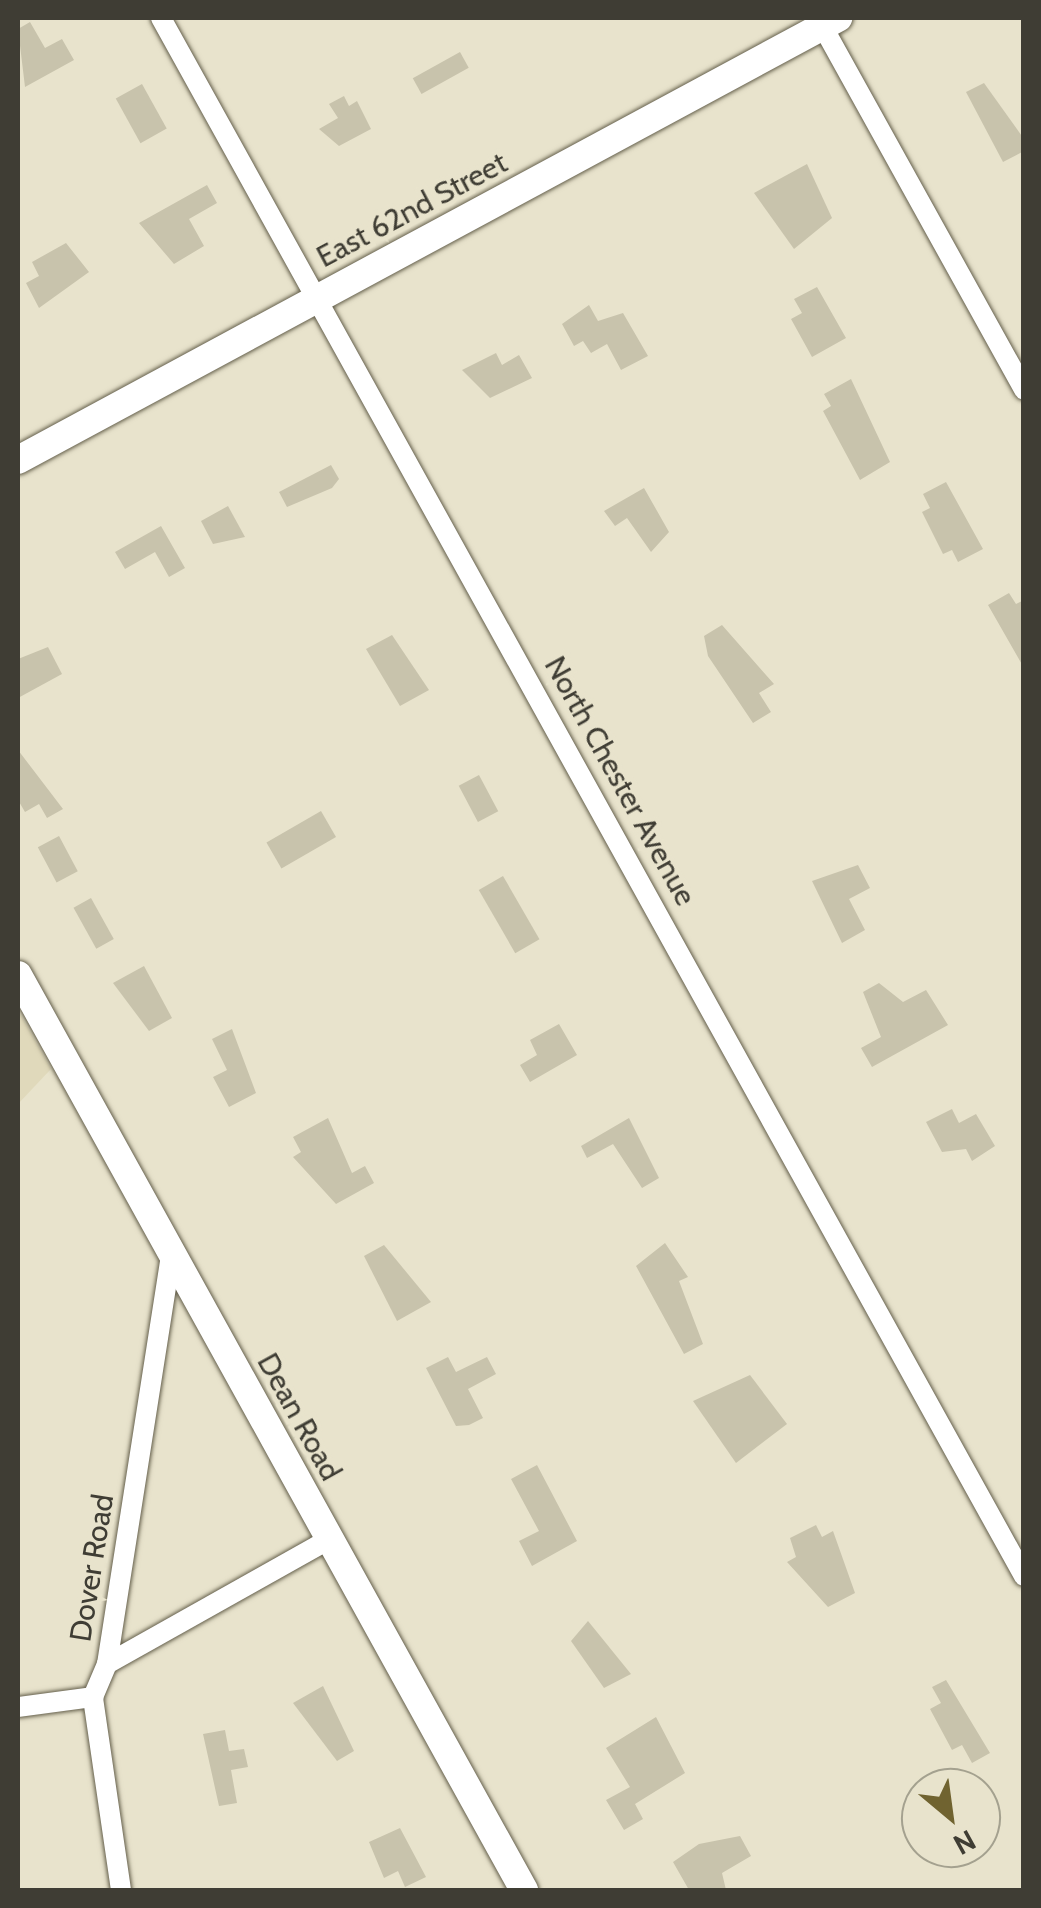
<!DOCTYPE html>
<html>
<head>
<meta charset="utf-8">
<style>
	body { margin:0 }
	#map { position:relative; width:1041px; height:1908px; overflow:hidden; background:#e8e3cc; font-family:Cabin,sans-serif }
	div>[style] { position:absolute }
	.built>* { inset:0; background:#e0d9bb }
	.building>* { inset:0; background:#c8c3ac; transform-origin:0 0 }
	.roads { filter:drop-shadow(0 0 2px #645f4b) drop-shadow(0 0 2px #645f4b) }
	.minor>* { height:20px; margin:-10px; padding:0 10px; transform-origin:10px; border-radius:10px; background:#fff }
	.tertiary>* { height:28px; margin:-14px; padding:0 14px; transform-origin:14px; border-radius:14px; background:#fff }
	span { translate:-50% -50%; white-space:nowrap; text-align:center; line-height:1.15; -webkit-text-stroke:9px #e8e3cc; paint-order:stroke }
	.street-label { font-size:30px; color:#3f3d34 }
	.frame { position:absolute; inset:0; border:20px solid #3f3d34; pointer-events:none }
	.north { position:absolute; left:901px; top:1768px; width:100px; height:100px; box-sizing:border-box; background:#e8e3cc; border:2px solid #a4a18f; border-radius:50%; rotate:151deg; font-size:28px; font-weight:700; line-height:40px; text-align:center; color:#3f3d34 }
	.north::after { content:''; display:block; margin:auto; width:35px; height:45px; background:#706330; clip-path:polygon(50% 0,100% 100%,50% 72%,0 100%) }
</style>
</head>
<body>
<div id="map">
	<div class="built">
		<div style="clip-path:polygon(18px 1010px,51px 1069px,18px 1104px)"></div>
	</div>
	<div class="building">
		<div style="clip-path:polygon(30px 22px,45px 48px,62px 39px,74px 60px,25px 87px,18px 29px)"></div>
		<div style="left:460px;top:52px;width:18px;height:54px;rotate:61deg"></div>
		<div style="clip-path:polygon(984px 83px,1024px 139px,1024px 151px,1003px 162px,966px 92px)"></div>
		<div style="left:142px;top:84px;width:51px;height:30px;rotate:61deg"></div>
		<div style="clip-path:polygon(344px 96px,349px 106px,357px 101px,371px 129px,339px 146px,319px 129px,338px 118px,329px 104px)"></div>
		<div style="clip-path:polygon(807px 164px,832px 218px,794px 249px,754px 193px)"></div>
		<div style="clip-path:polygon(207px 185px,217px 203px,189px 219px,204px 246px,174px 264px,139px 223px)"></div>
		<div style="clip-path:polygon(66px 243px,89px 272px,39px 308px,26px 283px,39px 276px,32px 262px)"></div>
		<div style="clip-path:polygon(817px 287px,846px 338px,812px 357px,791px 319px,802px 313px,794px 299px)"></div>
		<div style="clip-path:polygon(589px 305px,598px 321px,623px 313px,648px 356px,621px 370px,607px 344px,591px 353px,583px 341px,574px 346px,562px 324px)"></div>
		<div style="clip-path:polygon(496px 353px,502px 365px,519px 355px,532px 378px,490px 398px,462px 370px)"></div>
		<div style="clip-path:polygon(851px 379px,890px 462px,860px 480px,823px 411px,831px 406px,824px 394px)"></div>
		<div style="clip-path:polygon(331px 465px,339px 479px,332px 488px,287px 507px,279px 492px)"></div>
		<div style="clip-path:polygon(946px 482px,983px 549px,958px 562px,952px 550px,943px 554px,922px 512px,930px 508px,923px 494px)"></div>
		<div style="clip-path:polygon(644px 488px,669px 532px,651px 552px,627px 518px,615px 526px,604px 511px)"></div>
		<div style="clip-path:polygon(228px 506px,245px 537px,213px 544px,201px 521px)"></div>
		<div style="clip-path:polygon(161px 526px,185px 568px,169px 577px,155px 552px,125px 569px,115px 552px)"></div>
		<div style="clip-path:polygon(1009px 593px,1016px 604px,1024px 600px,1024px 668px,988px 605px)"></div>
		<div style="clip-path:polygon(722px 625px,774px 684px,759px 693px,771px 712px,753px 723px,708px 656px,704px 636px)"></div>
		<div style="clip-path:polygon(392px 635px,429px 690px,400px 706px,366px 649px)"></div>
		<div style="clip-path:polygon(48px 647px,62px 674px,18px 698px,18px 659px)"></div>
		<div style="clip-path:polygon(18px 750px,63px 809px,47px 818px,39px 804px,25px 812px,18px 800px)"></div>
		<div style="left:479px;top:775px;width:41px;height:23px;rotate:62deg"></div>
		<div style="left:321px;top:811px;width:30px;height:63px;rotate:60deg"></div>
		<div style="left:59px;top:836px;width:40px;height:24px;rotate:62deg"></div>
		<div style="clip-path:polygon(858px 865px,870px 888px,849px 899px,865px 930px,842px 943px,812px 881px)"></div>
		<div style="left:503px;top:876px;width:73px;height:28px;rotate:60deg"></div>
		<div style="left:91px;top:898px;width:47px;height:20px;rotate:61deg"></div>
		<div style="clip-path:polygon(144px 966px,172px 1018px,149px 1031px,113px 983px)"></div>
		<div style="clip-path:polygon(879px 983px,903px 1002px,926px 990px,948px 1025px,872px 1067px,861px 1048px,881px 1037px,863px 992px)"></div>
		<div style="clip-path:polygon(559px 1024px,577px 1055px,530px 1082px,520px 1065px,537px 1055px,530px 1040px)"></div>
		<div style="clip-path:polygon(232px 1029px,256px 1093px,229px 1107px,213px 1077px,227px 1070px,212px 1039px)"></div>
		<div style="clip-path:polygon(952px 1109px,959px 1123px,976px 1114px,995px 1146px,972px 1161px,966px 1149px,942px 1152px,926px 1122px)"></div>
		<div style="clip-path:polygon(328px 1118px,352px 1173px,365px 1166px,374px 1183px,336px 1204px,293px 1157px,301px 1152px,293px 1137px)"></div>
		<div style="clip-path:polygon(629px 1118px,659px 1178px,642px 1188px,613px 1144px,587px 1158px,581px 1146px)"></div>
		<div style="clip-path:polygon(665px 1243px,688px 1277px,679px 1281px,703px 1344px,684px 1354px,636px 1266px)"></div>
		<div style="clip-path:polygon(384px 1245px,431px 1302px,397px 1321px,364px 1256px)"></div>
		<div style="clip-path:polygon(448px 1357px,456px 1372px,487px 1357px,496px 1374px,468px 1389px,483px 1418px,469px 1425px,456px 1426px,426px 1368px)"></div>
		<div style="clip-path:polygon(750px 1375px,787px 1424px,736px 1463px,693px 1401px)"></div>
		<div style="clip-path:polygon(537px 1465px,577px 1541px,532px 1566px,519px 1541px,539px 1531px,511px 1479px)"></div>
		<div style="clip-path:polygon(816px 1525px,822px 1537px,833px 1531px,855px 1593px,828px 1607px,787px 1562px,796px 1557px,790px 1538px)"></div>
		<div style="clip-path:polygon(588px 1621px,631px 1674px,604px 1688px,571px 1641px)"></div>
		<div style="clip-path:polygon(946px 1680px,990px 1753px,972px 1763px,962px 1745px,952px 1750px,930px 1709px,941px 1703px,932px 1687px)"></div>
		<div style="clip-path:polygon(323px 1686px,354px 1751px,337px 1761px,293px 1703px)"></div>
		<div style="clip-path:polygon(656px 1717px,685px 1773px,635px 1804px,643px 1819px,624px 1830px,606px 1800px,630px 1787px,606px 1748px)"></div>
		<div style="clip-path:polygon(225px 1730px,229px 1751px,244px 1749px,248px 1767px,231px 1770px,237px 1803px,219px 1806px,203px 1734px)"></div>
		<div style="clip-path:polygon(400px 1828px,426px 1877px,405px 1887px,398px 1871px,384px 1878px,369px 1842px)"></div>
		<div style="clip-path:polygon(740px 1836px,751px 1856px,722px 1873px,726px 1890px,689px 1890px,673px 1862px,699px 1844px)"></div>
	</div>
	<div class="roads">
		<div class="minor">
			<div style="left:161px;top:18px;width:1781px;rotate:61.02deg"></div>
			<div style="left:818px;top:18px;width:425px;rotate:61deg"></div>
			<div style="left:107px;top:1664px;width:256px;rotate:-29.3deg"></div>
			<div style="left:18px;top:1707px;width:76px;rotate:-7.6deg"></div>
			<div style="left:121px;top:1890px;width:195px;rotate:-98.3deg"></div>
			<div style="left:93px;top:1697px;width:36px;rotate:-67deg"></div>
			<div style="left:107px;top:1664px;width:416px;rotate:-81.1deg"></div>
		</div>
		<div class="tertiary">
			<div style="left:18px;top:460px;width:932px;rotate:-28.33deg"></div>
			<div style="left:18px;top:975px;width:1046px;rotate:61.06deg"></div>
		</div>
	</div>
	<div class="street-label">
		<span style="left:412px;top:210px;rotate:-28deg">East 62nd Street</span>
		<span style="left:620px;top:781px;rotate:61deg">North Chester Avenue</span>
		<span style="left:299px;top:1417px;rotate:61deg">Dean Road</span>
		<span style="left:92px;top:1568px;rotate:-81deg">Dover Road</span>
	</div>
	<div class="frame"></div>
	<div class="north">N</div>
</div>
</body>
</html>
